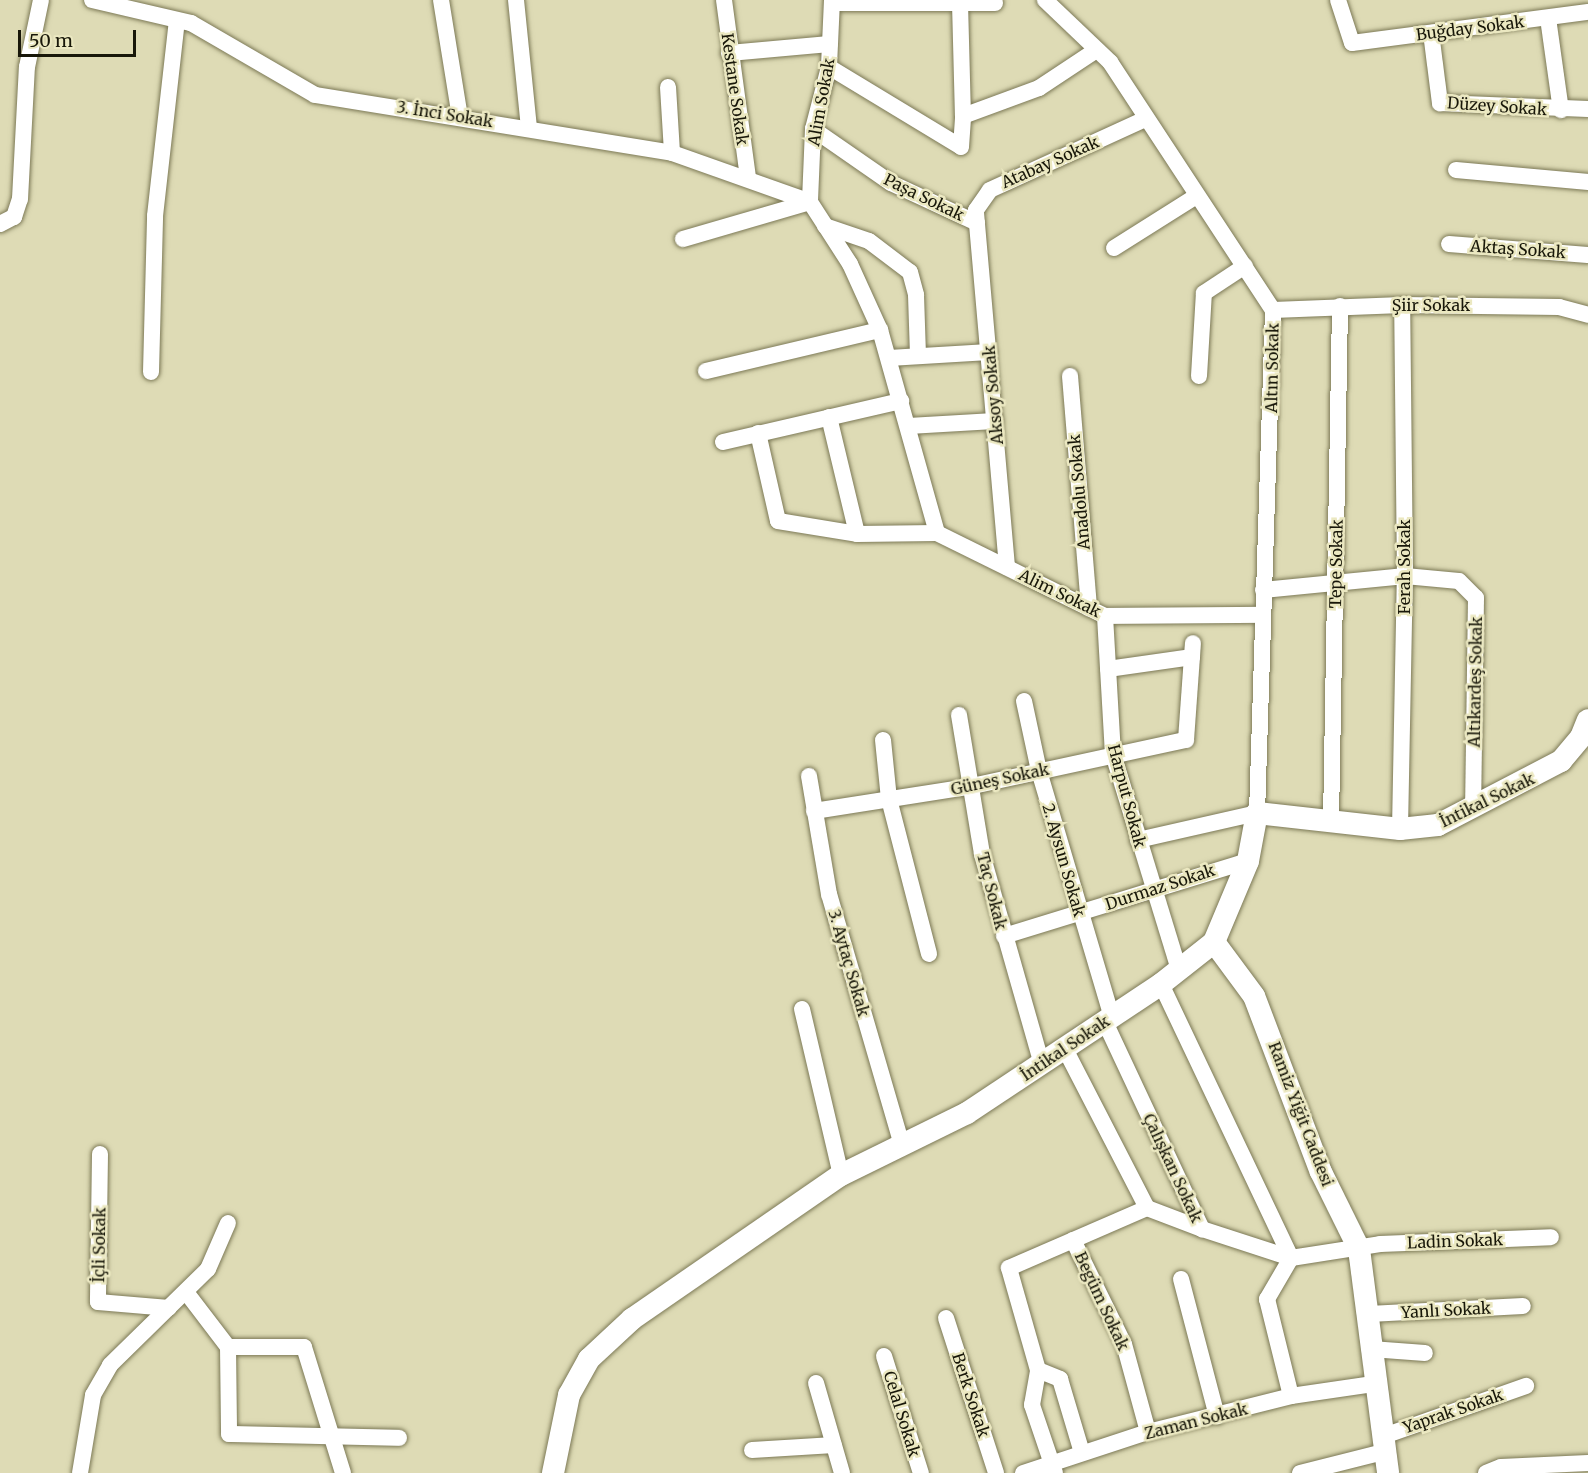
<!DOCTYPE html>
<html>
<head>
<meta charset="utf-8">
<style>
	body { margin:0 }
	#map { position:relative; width:1588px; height:1473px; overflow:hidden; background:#dedbb5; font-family:Merriweather,serif }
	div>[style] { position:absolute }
	.roads { filter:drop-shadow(0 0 2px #7c7956) drop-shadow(0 0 2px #7c7956) }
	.street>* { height:16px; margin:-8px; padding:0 8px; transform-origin:8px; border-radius:8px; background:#fff }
	.secondary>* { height:22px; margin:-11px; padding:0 11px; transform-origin:11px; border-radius:11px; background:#fff }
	span { translate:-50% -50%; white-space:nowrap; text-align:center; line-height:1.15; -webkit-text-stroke:5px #ebe8c1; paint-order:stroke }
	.street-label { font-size:16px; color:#181709 }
	.scale { position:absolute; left:18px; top:30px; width:118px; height:27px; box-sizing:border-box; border:3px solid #181709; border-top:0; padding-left:8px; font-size:18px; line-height:21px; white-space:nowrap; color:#181709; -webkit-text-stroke:4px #ebe8c1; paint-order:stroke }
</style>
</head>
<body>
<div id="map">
	<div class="roads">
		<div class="street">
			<div style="left:92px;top:0;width:102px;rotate:13.1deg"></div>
			<div style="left:191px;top:23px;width:143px;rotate:30.1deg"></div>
			<div style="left:315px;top:95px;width:362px;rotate:9.2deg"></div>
			<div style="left:672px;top:153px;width:146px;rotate:19.5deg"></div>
			<div style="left:441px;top:0;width:119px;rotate:80.8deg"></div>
			<div style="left:516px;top:0;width:128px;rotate:84.2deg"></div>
			<div style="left:724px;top:0;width:180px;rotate:82.3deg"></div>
			<div style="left:832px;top:0;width:67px;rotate:92.6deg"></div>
			<div style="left:829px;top:67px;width:64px;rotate:104.5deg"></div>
			<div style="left:813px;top:129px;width:73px;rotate:92.4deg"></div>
			<div style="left:810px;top:202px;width:74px;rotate:57.2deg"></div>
			<div style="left:850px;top:264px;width:72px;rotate:65.6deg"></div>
			<div style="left:880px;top:330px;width:211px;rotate:74.3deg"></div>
			<div style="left:937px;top:533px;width:187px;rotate:26.3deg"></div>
			<div style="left:1105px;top:616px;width:158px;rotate:-0.4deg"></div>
			<div style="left:1045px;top:0;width:90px;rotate:43.6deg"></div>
			<div style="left:1110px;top:62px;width:297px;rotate:56.7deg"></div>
			<div style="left:1273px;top:310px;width:503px;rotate:91.82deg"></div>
			<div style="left:1257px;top:813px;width:122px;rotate:167.2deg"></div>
			<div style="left:1338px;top:0;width:45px;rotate:72deg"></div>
			<div style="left:1352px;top:43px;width:238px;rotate:-7.5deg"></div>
			<div style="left:833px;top:3px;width:162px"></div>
			<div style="left:960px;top:3px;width:113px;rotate:88.5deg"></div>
			<div style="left:963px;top:116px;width:81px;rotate:-20.2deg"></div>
			<div style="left:1039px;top:88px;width:67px;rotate:-33.5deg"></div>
			<div style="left:1548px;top:18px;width:93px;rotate:82deg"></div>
			<div style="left:1431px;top:33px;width:71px;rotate:82.7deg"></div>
			<div style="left:1440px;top:103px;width:148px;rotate:2.3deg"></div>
			<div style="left:729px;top:53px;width:101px;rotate:-5.1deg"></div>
			<div style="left:829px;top:67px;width:154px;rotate:31.2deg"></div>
			<div style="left:961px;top:147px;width:31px;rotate:-86deg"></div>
			<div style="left:668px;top:87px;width:66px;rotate:86.5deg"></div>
			<div style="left:813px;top:129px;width:95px;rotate:34.7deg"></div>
			<div style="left:891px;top:183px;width:95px;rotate:24.9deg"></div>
			<div style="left:1456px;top:170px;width:133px;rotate:5.2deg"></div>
			<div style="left:0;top:224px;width:16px;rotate:-27deg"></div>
			<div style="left:14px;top:217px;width:19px;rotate:-72deg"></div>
			<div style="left:20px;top:199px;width:132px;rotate:-87deg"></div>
			<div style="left:27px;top:67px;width:68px;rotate:-78.2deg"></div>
			<div style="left:825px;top:226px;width:46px;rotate:18.8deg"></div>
			<div style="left:869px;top:241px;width:51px;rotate:37.1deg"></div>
			<div style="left:910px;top:272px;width:24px;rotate:75deg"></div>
			<div style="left:916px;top:295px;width:61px;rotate:88.1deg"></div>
			<div style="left:683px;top:239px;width:132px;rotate:-16.2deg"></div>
			<div style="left:1449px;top:244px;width:139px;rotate:4.5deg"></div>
			<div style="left:1114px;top:248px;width:96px;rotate:-32.2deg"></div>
			<div style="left:1273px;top:310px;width:129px;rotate:-2.2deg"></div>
			<div style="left:1402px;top:305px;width:157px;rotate:0.7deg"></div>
			<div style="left:1559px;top:307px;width:30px;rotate:15deg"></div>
			<div style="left:889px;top:358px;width:100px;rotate:-3.4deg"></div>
			<div style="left:706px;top:371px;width:179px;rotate:-13.3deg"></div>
			<div style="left:151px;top:372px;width:156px;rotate:-88.5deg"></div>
			<div style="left:155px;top:216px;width:196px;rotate:-83.6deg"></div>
			<div style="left:1070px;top:376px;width:233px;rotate:85.3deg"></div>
			<div style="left:1199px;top:376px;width:83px;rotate:-86.6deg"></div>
			<div style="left:1204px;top:293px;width:49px;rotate:-33.4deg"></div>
			<div style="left:829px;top:417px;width:120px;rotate:76.5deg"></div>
			<div style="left:908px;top:426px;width:87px;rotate:-3.3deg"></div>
			<div style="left:758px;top:433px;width:90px;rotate:77.2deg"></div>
			<div style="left:778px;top:521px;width:80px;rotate:9.3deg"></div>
			<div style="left:857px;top:534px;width:80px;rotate:-0.7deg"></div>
			<div style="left:723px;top:442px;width:183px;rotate:-13deg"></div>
			<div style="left:1007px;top:567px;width:358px;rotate:-95deg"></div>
			<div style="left:976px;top:210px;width:24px;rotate:-55deg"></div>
			<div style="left:990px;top:190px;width:170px;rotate:-24.6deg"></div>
			<div style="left:1263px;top:590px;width:143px;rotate:-5.6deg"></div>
			<div style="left:1405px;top:576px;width:54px;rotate:5.3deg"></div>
			<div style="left:1459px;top:581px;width:24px;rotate:45deg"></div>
			<div style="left:1476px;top:598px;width:210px;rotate:90.8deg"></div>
			<div style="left:1105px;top:616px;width:138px;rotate:86.7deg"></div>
			<div style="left:1113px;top:754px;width:226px;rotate:73deg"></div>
			<div style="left:1108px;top:669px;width:85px;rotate:-8.1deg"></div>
			<div style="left:1024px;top:701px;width:72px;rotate:77.9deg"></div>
			<div style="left:1039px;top:771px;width:257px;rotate:73.5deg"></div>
			<div style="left:959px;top:715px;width:141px;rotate:80.6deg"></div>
			<div style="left:982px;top:854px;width:218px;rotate:74.1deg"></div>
			<div style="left:883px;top:740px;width:59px;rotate:84.2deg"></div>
			<div style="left:889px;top:799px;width:160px;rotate:75.5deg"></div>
			<div style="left:809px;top:776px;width:120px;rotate:80.4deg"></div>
			<div style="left:829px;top:894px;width:262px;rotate:73.8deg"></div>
			<div style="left:814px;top:811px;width:156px;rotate:-8.9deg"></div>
			<div style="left:968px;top:787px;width:223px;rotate:-12.2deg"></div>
			<div style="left:1186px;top:740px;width:97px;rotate:-85.9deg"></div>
			<div style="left:1331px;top:822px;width:516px;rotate:-89deg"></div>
			<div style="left:1400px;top:829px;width:253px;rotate:-88.9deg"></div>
			<div style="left:1405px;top:576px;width:271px;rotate:-90.6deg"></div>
			<div style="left:1004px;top:936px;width:255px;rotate:-17.1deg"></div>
			<div style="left:1161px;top:984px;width:303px;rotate:64.6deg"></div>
			<div style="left:1291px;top:1258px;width:48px;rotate:120.3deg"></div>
			<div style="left:1267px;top:1299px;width:100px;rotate:76.1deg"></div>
			<div style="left:802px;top:1009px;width:171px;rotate:76.8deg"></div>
			<div style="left:1105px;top:1022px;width:229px;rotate:64.9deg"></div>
			<div style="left:1202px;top:1229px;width:94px;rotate:18deg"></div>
			<div style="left:1291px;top:1258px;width:90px;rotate:-8.9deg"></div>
			<div style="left:1380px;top:1244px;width:171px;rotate:-2.3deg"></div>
			<div style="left:1065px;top:1049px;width:179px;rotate:62.7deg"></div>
			<div style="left:1147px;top:1208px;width:59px;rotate:20.9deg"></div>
			<div style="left:100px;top:1154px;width:148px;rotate:90.8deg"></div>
			<div style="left:98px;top:1302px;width:71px;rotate:4.8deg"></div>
			<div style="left:1073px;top:1240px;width:116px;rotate:63.9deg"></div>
			<div style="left:1124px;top:1344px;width:91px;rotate:74.7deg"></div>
			<div style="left:1181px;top:1279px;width:142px;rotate:75.3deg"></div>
			<div style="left:186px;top:1292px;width:69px;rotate:52.6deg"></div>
			<div style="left:228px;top:1347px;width:87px;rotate:89.3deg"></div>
			<div style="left:229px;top:1434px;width:170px;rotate:1.3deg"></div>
			<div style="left:1369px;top:1314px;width:154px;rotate:-3deg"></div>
			<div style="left:946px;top:1318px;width:163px;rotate:72.1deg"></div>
			<div style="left:228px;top:1347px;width:76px"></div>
			<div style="left:304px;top:1347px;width:132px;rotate:72.8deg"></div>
			<div style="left:1371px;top:1349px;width:54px;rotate:4.2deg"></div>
			<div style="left:884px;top:1356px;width:123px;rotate:72.5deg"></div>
			<div style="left:1038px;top:1370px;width:24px;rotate:22deg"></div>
			<div style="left:1060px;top:1379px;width:77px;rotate:73.4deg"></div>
			<div style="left:816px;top:1383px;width:94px;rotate:73.9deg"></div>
			<div style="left:1381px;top:1437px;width:154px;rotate:-19.4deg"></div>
			<div style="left:752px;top:1450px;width:82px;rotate:-3.5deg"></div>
			<div style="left:80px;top:1473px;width:79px;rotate:-80.5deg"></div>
			<div style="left:93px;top:1395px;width:34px;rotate:-60deg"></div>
			<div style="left:110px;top:1365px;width:137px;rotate:-44.4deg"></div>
			<div style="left:208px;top:1269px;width:50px;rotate:-66.5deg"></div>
			<div style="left:1023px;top:1473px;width:132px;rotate:-18.2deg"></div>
			<div style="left:1148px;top:1432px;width:147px;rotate:-14.1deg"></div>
			<div style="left:1291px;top:1396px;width:83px;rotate:-8.3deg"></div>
			<div style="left:1055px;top:1473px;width:72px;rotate:-108.7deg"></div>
			<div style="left:1032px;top:1405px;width:36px;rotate:-80deg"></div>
			<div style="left:1038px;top:1370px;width:106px;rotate:-105.9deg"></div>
			<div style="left:1009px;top:1268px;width:150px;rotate:-23.5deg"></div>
			<div style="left:1300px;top:1473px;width:86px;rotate:-14.2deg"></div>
			<div style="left:1486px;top:1473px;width:16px;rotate:-22deg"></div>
			<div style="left:1501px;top:1467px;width:87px;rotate:-2.6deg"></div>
		</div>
		<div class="secondary">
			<div style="left:1214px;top:942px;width:67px;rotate:53.5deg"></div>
			<div style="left:1254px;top:996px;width:188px;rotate:69.2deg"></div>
			<div style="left:1321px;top:1172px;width:86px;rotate:63.7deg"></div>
			<div style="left:1359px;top:1249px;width:226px;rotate:82.6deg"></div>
			<div style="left:553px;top:1473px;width:80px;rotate:-78.4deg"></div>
			<div style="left:569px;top:1395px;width:41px;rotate:-60.9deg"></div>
			<div style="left:589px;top:1359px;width:59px;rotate:-42.9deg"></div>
			<div style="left:632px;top:1319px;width:254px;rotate:-34.6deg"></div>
			<div style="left:841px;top:1175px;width:140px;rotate:-26.2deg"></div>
			<div style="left:967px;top:1113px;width:233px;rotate:-33.6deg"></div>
			<div style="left:1161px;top:984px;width:68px;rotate:-38.4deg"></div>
			<div style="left:1214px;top:942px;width:88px;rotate:-67.2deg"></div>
			<div style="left:1248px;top:861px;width:49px;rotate:-79.4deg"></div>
			<div style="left:1257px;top:813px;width:144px;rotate:6.4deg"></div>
			<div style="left:1400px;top:829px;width:38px;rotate:-6deg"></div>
			<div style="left:1438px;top:825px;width:139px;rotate:-27.5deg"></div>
			<div style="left:1561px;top:761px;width:31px;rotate:-50deg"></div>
			<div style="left:1581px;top:737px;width:18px;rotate:-68deg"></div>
		</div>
	</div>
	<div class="street-label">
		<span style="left:1470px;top:28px;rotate:-7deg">Buğday Sokak</span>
		<span style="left:735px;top:89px;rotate:82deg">Kestane Sokak</span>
		<span style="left:821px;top:102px;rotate:-80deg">Alim Sokak</span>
		<span style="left:1497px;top:106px;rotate:4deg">Düzey Sokak</span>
		<span style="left:445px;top:114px;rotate:9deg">3. İnci Sokak</span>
		<span style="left:1050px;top:162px;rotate:-24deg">Atabay Sokak</span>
		<span style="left:924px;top:197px;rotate:26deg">Paşa Sokak</span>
		<span style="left:1518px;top:249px;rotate:4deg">Aktaş Sokak</span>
		<span style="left:1431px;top:305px">Şiir Sokak</span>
		<span style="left:1272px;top:368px;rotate:-89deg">Altın Sokak</span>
		<span style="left:993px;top:395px;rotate:-95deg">Aksoy Sokak</span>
		<span style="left:1079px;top:492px;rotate:-95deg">Anadolu Sokak</span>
		<span style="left:1336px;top:564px;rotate:-89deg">Tepe Sokak</span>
		<span style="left:1404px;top:567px;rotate:-90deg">Ferah Sokak</span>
		<span style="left:1060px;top:593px;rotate:26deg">Alim Sokak</span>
		<span style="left:1475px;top:682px;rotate:-89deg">Altıkardeş Sokak</span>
		<span style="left:1000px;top:779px;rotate:-12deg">Güneş Sokak</span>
		<span style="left:1127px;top:796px;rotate:75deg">Harput Sokak</span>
		<span style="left:1487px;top:800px;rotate:-26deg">İntikal Sokak</span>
		<span style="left:1064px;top:860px;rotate:74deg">2. Aysun Sokak</span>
		<span style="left:1160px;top:887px;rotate:-18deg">Durmaz Sokak</span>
		<span style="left:992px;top:891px;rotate:76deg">Taç Sokak</span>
		<span style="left:849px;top:963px;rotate:74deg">3. Aytaç Sokak</span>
		<span style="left:1065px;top:1048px;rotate:-34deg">İntikal Sokak</span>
		<span style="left:1301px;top:1114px;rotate:69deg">Ramiz Yiğit Caddesi</span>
		<span style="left:1173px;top:1168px;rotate:65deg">Çalışkan Sokak</span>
		<span style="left:1455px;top:1241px;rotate:-2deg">Ladin Sokak</span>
		<span style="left:99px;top:1245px;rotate:-89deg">İçli Sokak</span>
		<span style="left:1102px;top:1301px;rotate:65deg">Begüm Sokak</span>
		<span style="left:1446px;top:1310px;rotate:-3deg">Yanlı Sokak</span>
		<span style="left:971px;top:1395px;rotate:72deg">Berk Sokak</span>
		<span style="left:1453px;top:1411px;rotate:-19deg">Yaprak Sokak</span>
		<span style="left:902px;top:1414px;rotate:73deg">Celal Sokak</span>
		<span style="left:1196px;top:1421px;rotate:-14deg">Zaman Sokak</span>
	</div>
	<div class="scale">50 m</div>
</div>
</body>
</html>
